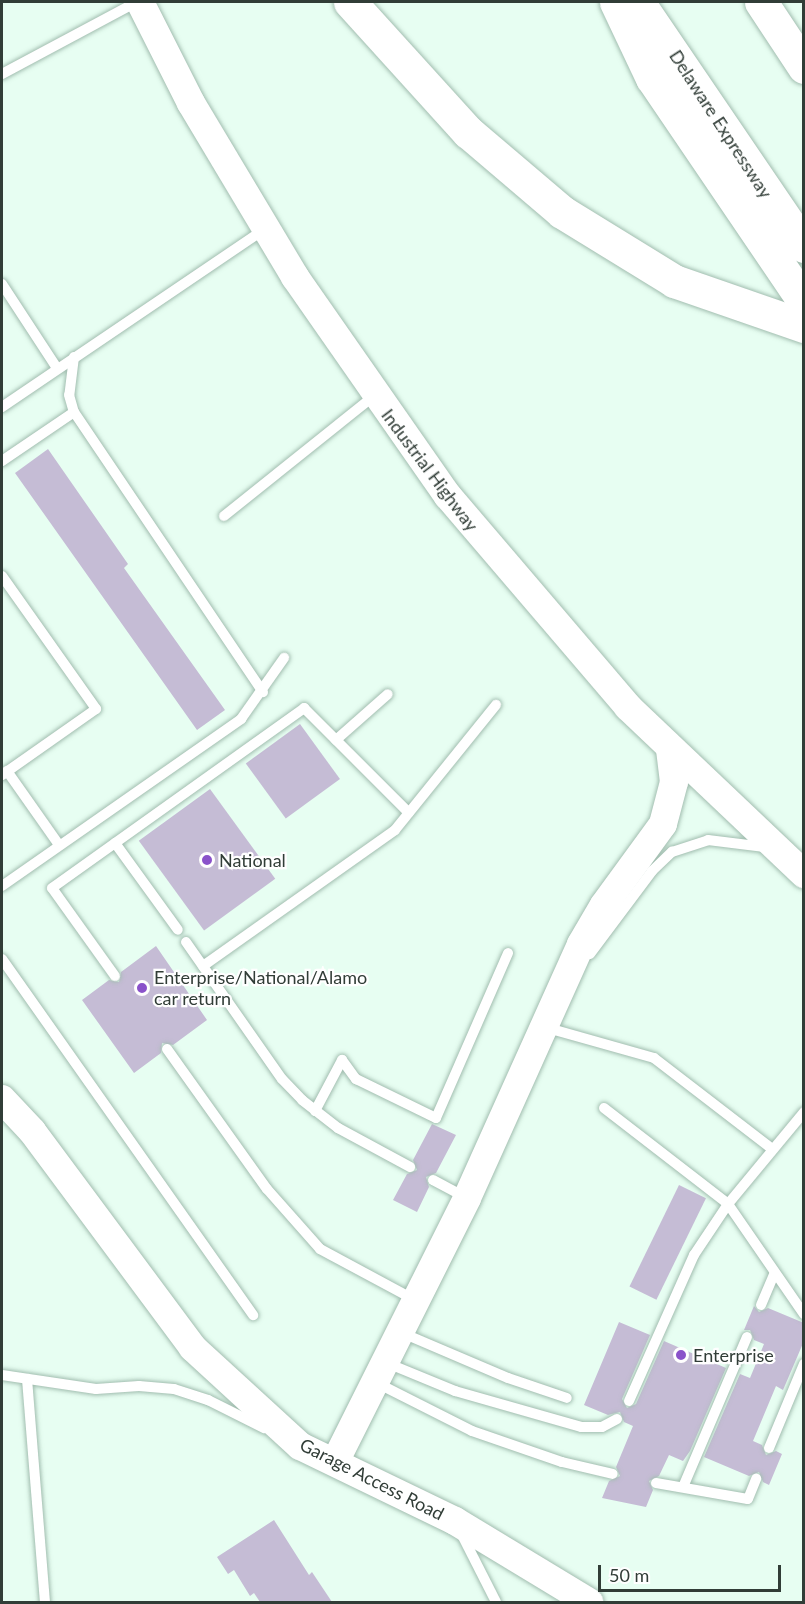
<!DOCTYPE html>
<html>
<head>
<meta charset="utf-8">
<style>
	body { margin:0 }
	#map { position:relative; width:805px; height:1604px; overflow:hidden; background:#e7fef2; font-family:Lato,sans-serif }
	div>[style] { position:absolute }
	.building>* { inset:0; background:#c5bcd5; transform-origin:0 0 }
	.roads { filter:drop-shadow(0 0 2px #a1bdaf) drop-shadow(0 0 2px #a1bdaf) }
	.lane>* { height:10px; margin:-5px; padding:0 5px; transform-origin:5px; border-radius:5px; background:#fff }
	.secondary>* { height:28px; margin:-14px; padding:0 14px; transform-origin:14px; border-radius:14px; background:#fff }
	.highway>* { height:33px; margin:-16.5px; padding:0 16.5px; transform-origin:16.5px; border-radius:16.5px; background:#fff }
	.dots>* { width:16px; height:16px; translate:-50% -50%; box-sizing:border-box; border:3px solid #fff; border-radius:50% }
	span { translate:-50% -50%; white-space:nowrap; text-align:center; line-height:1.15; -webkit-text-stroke:4.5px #fff; paint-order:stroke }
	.street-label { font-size:18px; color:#313d37 }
	.poi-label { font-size:18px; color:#313d37 }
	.left { translate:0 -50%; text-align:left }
	.frame { position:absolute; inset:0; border:3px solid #313d37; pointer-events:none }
	.scale { position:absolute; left:598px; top:1565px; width:183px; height:27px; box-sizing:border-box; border:3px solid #313d37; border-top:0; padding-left:8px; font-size:18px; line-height:21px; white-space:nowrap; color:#313d37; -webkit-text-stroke:4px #fff; paint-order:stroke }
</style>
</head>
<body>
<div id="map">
	<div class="building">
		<div style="clip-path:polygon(48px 449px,128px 564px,124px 568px,225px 710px,197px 730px,15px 473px)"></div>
		<div style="left:300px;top:724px;width:68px;height:67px;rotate:54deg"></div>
		<div style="left:210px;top:789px;width:111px;height:88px;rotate:54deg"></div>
		<div style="clip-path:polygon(156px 946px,207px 1020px,173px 1045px,162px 1043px,161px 1053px,134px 1073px,82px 1000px,109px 980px,119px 982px,121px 972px)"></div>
		<div style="clip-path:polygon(432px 1124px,456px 1135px,436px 1173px,426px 1177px,429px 1187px,417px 1212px,393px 1200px,407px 1174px,417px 1170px,413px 1160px)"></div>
		<div style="left:679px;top:1185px;width:30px;height:113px;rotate:26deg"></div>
		<div style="clip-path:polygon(754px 1306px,759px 1312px,768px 1308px,804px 1323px,804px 1341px,783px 1390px,776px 1386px,753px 1441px,762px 1445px,766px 1455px,776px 1451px,782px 1454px,769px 1485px,763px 1482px,759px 1472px,749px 1476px,704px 1457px,740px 1374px,750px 1378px,764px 1344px,754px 1340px,750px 1330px,744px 1330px)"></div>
		<div style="clip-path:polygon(619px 1322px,650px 1335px,622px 1399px,627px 1408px,636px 1404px,664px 1341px,726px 1368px,690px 1451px,683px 1461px,669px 1455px,659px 1476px,649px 1481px,653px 1490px,646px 1507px,602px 1498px,609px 1481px,620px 1476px,616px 1467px,633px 1426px,624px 1422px,620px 1412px,608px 1415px,584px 1405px)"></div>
		<div style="clip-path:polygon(274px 1520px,309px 1575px,312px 1572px,332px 1602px,260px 1602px,254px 1593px,250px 1596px,234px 1570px,228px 1574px,217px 1557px)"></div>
	</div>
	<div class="roads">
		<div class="lane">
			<div style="left:2px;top:74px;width:153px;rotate:-28.1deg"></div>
			<div style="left:2px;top:284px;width:100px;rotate:56.8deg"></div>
			<div style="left:74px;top:357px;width:38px;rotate:97deg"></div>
			<div style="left:69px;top:395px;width:18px;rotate:74deg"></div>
			<div style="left:74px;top:412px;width:338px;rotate:56deg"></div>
			<div style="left:2px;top:407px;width:318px;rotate:-34.1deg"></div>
			<div style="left:2px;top:461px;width:87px;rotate:-34.2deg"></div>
			<div style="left:224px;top:516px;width:192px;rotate:-38.7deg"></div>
			<div style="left:2px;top:576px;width:163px;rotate:54.7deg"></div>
			<div style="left:96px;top:709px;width:115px;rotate:144.9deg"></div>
			<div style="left:336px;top:740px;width:69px;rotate:-41.5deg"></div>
			<div style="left:7px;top:771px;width:90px;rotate:54.9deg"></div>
			<div style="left:115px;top:843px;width:107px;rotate:54.1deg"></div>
			<div style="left:2px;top:886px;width:292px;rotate:-34.9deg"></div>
			<div style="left:241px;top:719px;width:75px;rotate:-54.8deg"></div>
			<div style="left:186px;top:942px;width:167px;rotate:55deg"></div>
			<div style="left:282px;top:1079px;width:29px;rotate:46deg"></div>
			<div style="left:302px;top:1100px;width:46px;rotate:37.9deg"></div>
			<div style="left:338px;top:1128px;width:82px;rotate:28.4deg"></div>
			<div style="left:590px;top:954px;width:104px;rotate:-53.2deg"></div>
			<div style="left:652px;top:871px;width:28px;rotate:-44deg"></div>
			<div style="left:672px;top:852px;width:38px;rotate:-18deg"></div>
			<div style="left:708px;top:840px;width:57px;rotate:7deg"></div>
			<div style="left:2px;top:959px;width:436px;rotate:54.8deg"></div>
			<div style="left:203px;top:966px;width:235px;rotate:-35.3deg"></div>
			<div style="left:395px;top:830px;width:161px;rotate:-51.1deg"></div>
			<div style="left:115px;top:976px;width:108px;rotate:-125.6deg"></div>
			<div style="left:52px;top:888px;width:310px;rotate:-35.5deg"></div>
			<div style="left:304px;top:708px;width:148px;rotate:45deg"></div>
			<div style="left:544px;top:1027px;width:114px;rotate:15.7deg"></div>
			<div style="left:654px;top:1058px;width:148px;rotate:37.6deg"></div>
			<div style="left:167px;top:1049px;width:172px;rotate:54.5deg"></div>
			<div style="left:267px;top:1189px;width:80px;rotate:48.5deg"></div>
			<div style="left:320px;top:1249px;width:108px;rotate:28.2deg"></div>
			<div style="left:604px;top:1108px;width:157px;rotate:37.7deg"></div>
			<div style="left:728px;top:1204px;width:134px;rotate:55.4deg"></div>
			<div style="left:315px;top:1111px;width:58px;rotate:-62.1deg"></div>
			<div style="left:342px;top:1060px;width:24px;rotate:54deg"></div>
			<div style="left:356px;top:1079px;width:89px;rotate:26deg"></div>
			<div style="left:436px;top:1118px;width:180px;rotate:-66.4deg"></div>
			<div style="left:433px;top:1180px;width:38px;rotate:28deg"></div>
			<div style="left:761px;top:1305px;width:33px;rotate:-67deg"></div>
			<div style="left:400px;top:1332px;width:117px;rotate:23.1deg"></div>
			<div style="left:508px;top:1378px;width:62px;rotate:18.7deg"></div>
			<div style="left:387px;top:1363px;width:74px;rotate:22.4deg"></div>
			<div style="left:455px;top:1391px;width:131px;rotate:15.9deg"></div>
			<div style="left:581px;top:1427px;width:21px"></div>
			<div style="left:602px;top:1427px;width:17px;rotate:-28deg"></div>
			<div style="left:2px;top:1375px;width:95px;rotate:8.5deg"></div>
			<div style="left:96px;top:1389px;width:43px;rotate:-4deg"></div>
			<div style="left:139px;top:1386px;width:35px;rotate:5deg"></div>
			<div style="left:174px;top:1389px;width:36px;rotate:18deg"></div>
			<div style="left:208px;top:1400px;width:63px;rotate:26.6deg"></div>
			<div style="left:27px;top:1379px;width:224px;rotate:85.4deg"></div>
			<div style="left:377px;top:1383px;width:106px;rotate:26.8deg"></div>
			<div style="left:472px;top:1431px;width:95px;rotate:19deg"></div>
			<div style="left:562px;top:1462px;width:52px;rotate:13.2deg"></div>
			<div style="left:629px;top:1401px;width:160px;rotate:-66deg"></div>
			<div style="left:694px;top:1255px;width:61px;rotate:-56.3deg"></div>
			<div style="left:728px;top:1204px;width:119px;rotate:-50.4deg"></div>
			<div style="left:769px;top:1448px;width:91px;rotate:-67.4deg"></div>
			<div style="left:656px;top:1483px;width:93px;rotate:9.9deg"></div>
			<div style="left:748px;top:1499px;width:22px;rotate:-68deg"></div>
			<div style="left:683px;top:1487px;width:163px;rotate:-66.9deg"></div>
			<div style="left:462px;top:1535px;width:75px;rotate:63.1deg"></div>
		</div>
		<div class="secondary">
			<div style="left:140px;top:2px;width:113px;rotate:63.2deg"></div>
			<div style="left:191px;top:103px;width:203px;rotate:59.1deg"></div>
			<div style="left:295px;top:277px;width:267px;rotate:55.1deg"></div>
			<div style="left:448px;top:496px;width:277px;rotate:49.5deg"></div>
			<div style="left:628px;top:707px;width:243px;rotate:43.5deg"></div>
			<div style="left:2px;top:1099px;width:44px;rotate:46.8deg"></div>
			<div style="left:32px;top:1131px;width:270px;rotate:53.4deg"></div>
			<div style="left:193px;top:1348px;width:145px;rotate:42.5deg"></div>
			<div style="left:300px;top:1446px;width:172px;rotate:25.8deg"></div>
			<div style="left:455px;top:1521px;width:157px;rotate:31.2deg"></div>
			<div style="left:335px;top:1462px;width:295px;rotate:-63.4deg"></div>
			<div style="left:467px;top:1198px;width:278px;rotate:-65.8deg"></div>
			<div style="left:581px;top:944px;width:45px;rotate:-59.5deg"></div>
			<div style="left:604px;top:905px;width:100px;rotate:-53.9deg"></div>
			<div style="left:663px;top:824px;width:43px;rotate:-75.3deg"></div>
			<div style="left:674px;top:782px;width:32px;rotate:-97deg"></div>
		</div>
		<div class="highway">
			<div style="left:350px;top:2px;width:176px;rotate:47.8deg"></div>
			<div style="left:468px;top:132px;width:123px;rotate:40.4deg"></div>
			<div style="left:562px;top:212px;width:132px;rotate:31.6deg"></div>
			<div style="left:674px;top:281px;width:138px;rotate:19.1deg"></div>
			<div style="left:616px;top:2px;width:84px;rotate:64.7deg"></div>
			<div style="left:652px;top:78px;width:271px;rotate:55.8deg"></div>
			<div style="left:638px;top:2px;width:295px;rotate:55.8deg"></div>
			<div style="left:761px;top:2px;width:78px;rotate:56.5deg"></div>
		</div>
	</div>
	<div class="dots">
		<div style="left:207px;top:860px;background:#8a52ca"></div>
		<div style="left:142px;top:988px;background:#8a52ca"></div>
		<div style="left:681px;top:1355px;background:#8a52ca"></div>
	</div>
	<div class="street-label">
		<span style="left:721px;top:124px;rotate:57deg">Delaware Expressway</span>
		<span style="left:430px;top:470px;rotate:53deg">Industrial Highway</span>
		<span style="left:372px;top:1479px;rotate:27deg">Garage Access Road</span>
	</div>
	<div class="poi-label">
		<span class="left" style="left:219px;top:860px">National</span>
		<span class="left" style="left:154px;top:988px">Enterprise/National/Alamo<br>car return</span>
		<span class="left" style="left:693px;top:1355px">Enterprise</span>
	</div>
	<div class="frame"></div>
	<div class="scale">50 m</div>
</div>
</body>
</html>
